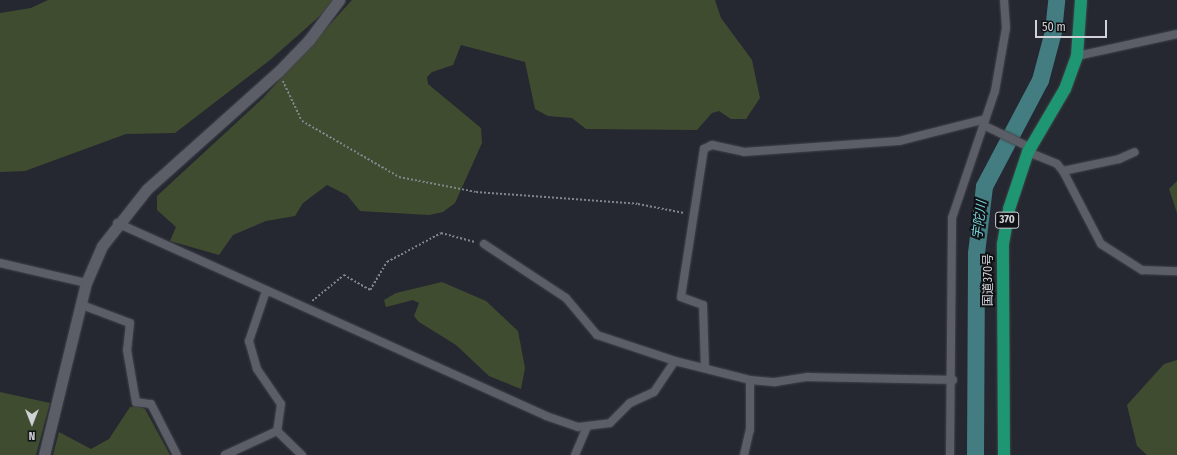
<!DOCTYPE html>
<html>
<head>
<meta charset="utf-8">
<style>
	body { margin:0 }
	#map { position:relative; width:1177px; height:455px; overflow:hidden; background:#252830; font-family:"Fira Sans Condensed","Noto Sans JP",sans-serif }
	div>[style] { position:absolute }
	.green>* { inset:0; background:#404c30 }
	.river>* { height:17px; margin:-8.5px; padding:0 8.5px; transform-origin:8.5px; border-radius:8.5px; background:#437d81 }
	.path>* { height:1.5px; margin-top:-0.75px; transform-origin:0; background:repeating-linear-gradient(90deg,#82848b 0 2px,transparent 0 4px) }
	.roads { filter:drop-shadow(0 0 1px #41434a) drop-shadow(0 0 1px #41434a) }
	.street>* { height:8px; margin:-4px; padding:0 4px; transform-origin:4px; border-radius:4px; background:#5b5e67 }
	.secondary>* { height:11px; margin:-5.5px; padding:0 5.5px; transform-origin:5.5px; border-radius:5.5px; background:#5b5e67 }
	.highway>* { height:12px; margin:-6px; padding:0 6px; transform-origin:6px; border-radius:6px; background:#1d9671 }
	span { translate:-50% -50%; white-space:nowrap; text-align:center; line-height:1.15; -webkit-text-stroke:4px #101114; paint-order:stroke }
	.shield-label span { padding:1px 3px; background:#101114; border:1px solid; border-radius:3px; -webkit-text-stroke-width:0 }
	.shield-label { font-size:11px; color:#d1d2d8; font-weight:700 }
	.street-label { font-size:12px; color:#d1d2d8 }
	.water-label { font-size:13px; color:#79d9e0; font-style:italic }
	.north { position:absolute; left:12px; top:403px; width:40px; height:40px; -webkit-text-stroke:3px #101114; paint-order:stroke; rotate:180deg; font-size:11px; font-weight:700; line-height:16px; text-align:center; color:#d1d2d8 }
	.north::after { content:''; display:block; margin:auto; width:14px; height:18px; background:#d1d2d8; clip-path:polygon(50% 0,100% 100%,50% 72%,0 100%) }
	.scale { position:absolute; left:1035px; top:20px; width:72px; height:18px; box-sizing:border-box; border:2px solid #d1d2d8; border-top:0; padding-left:5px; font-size:12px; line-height:14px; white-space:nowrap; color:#d1d2d8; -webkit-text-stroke:3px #101114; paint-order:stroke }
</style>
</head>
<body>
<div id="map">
	<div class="green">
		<div style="clip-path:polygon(48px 0,333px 0,330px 7px,270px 60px,175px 133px,126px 134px,25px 171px,0 172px,0 13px,31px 8px)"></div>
		<div style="clip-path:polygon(352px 0,715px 0,721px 18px,752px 60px,760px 98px,746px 119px,731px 119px,719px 111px,712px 113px,697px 130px,586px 129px,572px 118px,548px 116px,535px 109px,525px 62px,461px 45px,453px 65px,432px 72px,427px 77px,428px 84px,481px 128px,482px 143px,455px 203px,443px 212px,429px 215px,360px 211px,347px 195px,327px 185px,303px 203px,295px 216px,266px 221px,233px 235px,219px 255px,170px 241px,176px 227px,157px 210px,157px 196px,263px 98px)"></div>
		<div style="clip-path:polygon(1177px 181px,1177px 213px,1169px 189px)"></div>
		<div style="clip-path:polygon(442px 282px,486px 301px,518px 331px,525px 368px,521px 389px,489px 376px,456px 345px,419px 322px,414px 316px,419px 303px,413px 300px,386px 307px,384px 300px,396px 293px)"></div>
		<div style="clip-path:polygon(1177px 360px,1177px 455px,1147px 455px,1137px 446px,1127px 405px,1164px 364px)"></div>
		<div style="clip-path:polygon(0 392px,50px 403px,36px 455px,0 455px)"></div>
		<div style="clip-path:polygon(137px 406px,145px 409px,170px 455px,53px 455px,59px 432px,91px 449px,109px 439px,130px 407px)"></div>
	</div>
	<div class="river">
		<div style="left:975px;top:455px;width:202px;rotate:-89.7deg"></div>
		<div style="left:976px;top:253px;width:67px;rotate:-83.2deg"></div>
		<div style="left:984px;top:186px;width:120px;rotate:-62.2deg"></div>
		<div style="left:1040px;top:80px;width:51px;rotate:-75.1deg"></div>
		<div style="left:1053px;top:31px;width:31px;rotate:-84deg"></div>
	</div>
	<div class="path">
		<div style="left:283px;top:81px;width:44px;rotate:64.6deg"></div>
		<div style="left:302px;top:121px;width:112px;rotate:30deg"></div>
		<div style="left:399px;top:177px;width:78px;rotate:11deg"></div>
		<div style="left:476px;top:192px;width:162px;rotate:4.2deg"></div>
		<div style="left:638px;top:204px;width:47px;rotate:11.1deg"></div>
		<div style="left:312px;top:301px;width:41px;rotate:-39.1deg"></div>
		<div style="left:344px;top:275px;width:30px;rotate:30deg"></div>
		<div style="left:370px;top:290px;width:33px;rotate:-59deg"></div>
		<div style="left:387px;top:262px;width:61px;rotate:-28.2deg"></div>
		<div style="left:441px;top:233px;width:35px;rotate:15deg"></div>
	</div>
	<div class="roads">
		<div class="street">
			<div style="left:1077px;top:56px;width:102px;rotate:-12.4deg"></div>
			<div style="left:983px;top:125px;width:53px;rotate:25.6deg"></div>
			<div style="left:1028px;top:152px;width:31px;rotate:22deg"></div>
			<div style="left:1057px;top:164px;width:9px;rotate:49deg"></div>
			<div style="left:1063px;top:171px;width:82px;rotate:62.5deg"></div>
			<div style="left:1101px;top:244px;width:49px;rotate:32.4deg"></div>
			<div style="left:1142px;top:270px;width:35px;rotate:2deg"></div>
			<div style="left:1063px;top:171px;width:57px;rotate:-12.1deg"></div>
			<div style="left:1119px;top:159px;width:17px;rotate:-24deg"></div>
			<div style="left:117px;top:223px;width:470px;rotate:24.2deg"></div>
			<div style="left:546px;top:416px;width:34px;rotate:19deg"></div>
			<div style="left:578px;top:427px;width:32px;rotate:-7deg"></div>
			<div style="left:610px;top:423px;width:28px;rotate:-45deg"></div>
			<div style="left:630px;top:403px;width:26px;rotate:-25deg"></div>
			<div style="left:654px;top:392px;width:37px;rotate:-56deg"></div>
			<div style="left:484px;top:244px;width:98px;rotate:33.4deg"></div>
			<div style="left:566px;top:298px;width:48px;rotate:50deg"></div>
			<div style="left:597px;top:335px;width:82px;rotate:18.4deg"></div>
			<div style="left:675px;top:361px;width:77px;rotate:14.2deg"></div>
			<div style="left:750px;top:380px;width:25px;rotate:5deg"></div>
			<div style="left:775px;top:382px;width:33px;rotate:-9deg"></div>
			<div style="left:808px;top:377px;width:145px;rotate:1.2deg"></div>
			<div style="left:0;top:263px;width:88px;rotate:13.1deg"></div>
			<div style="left:266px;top:291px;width:53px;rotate:108.8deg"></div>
			<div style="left:249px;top:341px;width:29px;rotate:74deg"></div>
			<div style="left:257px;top:369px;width:42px;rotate:55.6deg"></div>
			<div style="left:281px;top:404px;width:27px;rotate:98deg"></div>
			<div style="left:82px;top:305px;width:51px;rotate:20.6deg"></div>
			<div style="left:130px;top:323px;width:27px;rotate:96deg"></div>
			<div style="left:127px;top:350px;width:53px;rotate:80.2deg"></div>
			<div style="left:136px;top:402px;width:15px;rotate:8deg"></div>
			<div style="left:151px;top:404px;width:57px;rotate:63deg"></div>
			<div style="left:705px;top:368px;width:63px;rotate:-91.8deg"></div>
			<div style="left:703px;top:305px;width:23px;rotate:-160deg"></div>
			<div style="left:681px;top:297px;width:150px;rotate:-81.2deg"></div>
			<div style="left:704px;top:149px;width:9px;rotate:-27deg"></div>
			<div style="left:712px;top:145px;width:33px;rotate:12deg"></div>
			<div style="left:744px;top:152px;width:155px;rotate:-4.1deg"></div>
			<div style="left:899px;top:141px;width:89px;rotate:-14.3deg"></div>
			<div style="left:277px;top:431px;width:35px;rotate:44deg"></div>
			<div style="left:225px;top:455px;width:57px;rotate:-24.8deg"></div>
			<div style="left:575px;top:455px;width:30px;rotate:-67deg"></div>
			<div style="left:744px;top:455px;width:26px;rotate:-77deg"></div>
			<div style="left:750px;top:430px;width:50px;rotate:-90deg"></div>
			<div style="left:950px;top:455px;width:237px;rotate:-89.5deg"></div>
			<div style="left:952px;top:218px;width:134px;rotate:-71.3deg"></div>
			<div style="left:995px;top:91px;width:64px;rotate:-80.1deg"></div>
			<div style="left:1006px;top:28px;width:28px;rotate:-94deg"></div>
		</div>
		<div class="secondary">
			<div style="left:44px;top:455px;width:177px;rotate:-76.3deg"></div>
			<div style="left:86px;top:283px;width:40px;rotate:-66.6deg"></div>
			<div style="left:102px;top:246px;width:73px;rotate:-51.7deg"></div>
			<div style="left:147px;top:189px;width:176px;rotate:-41.8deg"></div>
			<div style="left:278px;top:72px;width:45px;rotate:-45.9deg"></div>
			<div style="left:309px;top:40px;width:50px;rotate:-53.1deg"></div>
		</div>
		<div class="highway">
			<div style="left:1004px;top:455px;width:211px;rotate:-90.3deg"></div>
			<div style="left:1003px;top:244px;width:36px;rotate:-80deg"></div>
			<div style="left:1009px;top:209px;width:60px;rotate:-71.6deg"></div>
			<div style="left:1028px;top:152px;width:73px;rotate:-59.6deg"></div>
			<div style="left:1065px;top:89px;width:35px;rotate:-70deg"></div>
			<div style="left:1077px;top:56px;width:56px;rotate:-85.9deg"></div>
		</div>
	</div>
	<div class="shield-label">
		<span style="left:1007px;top:220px">370</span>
	</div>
	<div class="street-label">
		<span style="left:989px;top:280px;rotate:-90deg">国道370号</span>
	</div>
	<div class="water-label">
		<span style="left:980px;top:220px;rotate:-83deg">宇陀川</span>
	</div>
	<div class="north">N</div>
	<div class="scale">50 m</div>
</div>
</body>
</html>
